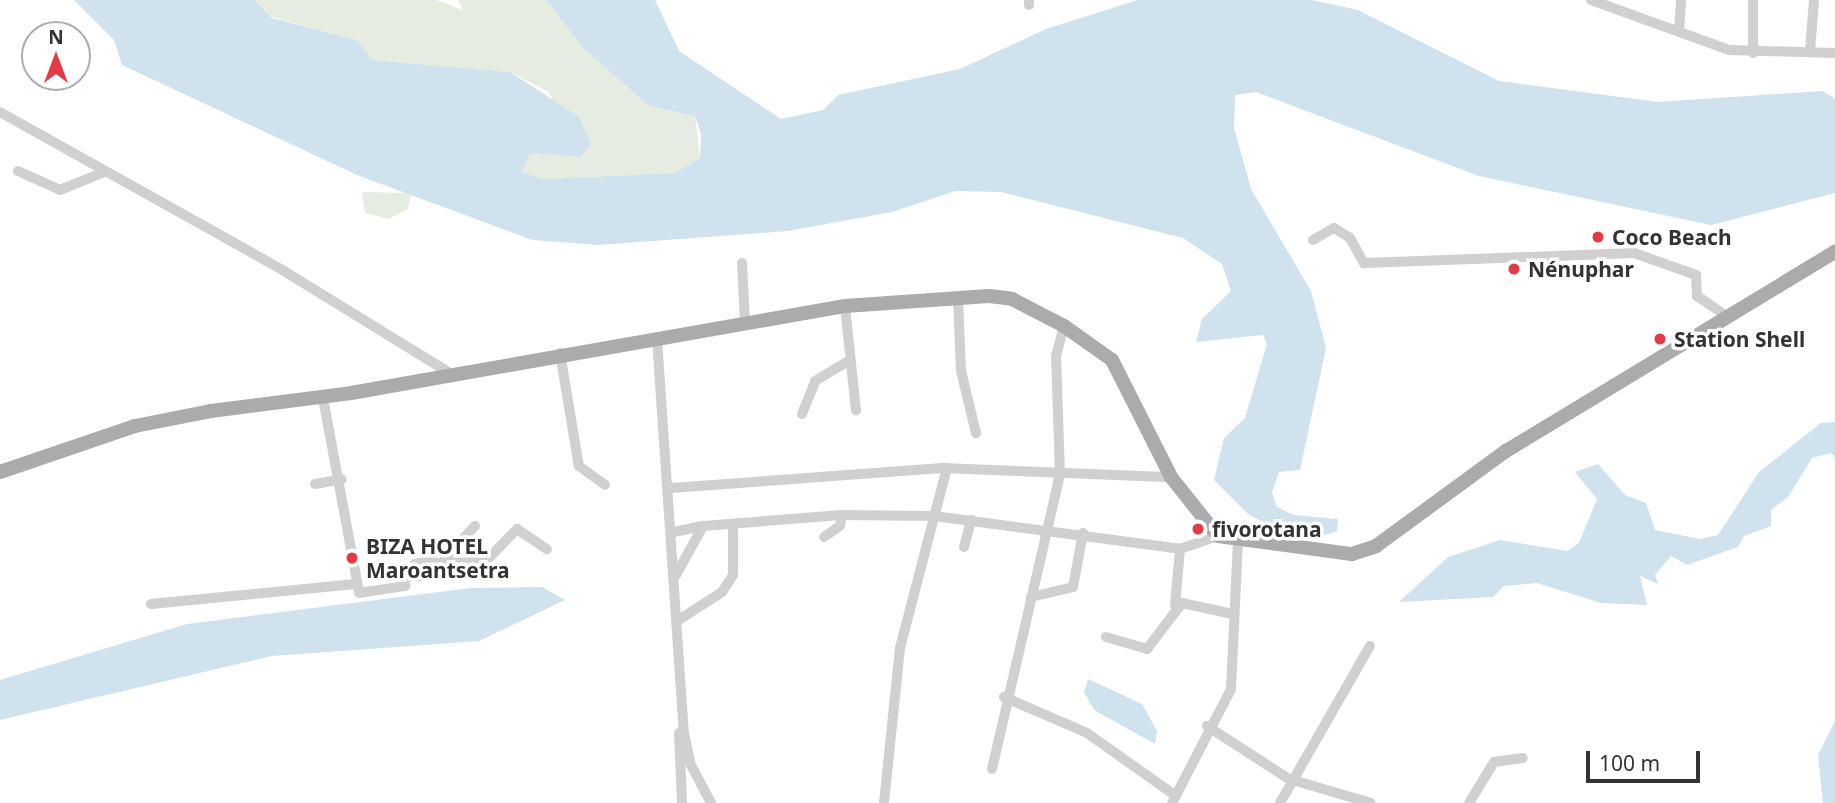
<!DOCTYPE html>
<html>
<head>
<meta charset="utf-8">
<style>
	body { margin:0 }
	#map { position:relative; width:1835px; height:803px; overflow:hidden; background:#fff; font-family:"Noto Sans",sans-serif }
	div>[style] { position:absolute }
	.green>* { inset:0; background:#e6ecdf }
	.water>* { inset:0; background:#cfe2ee }
	.minor>* { height:10px; margin:-5px; padding:0 5px; transform-origin:5px; border-radius:5px; background:#d0d0d0 }
	.major>* { height:14px; margin:-7px; padding:0 7px; transform-origin:7px; border-radius:7px; background:#ababab }
	.dots>* { width:19px; height:19px; translate:-50% -50%; box-sizing:border-box; border:4px solid #fff; border-radius:50% }
	span { translate:-50% -50%; white-space:nowrap; text-align:center; line-height:1.15; -webkit-text-stroke:7px #fff; paint-order:stroke }
	.poi-label { font-size:21px; color:#333; font-weight:700 }
	.left { translate:0 -50%; text-align:left }
	.north { position:absolute; left:21px; top:21px; width:70px; height:70px; box-sizing:border-box; background:#fff; border:2px solid #adadad; border-radius:50%; rotate:0deg; font-size:19px; font-weight:700; line-height:28px; text-align:center; color:#333 }
	.north::after { content:''; display:block; margin:auto; width:24px; height:32px; background:#e63946; clip-path:polygon(50% 0,100% 100%,50% 72%,0 100%) }
	.scale { position:absolute; left:1586px; top:751px; width:114px; height:32px; box-sizing:border-box; border:4px solid #333; border-top:0; padding-left:9px; font-size:21px; line-height:24px; white-space:nowrap; color:#333; -webkit-text-stroke:5px #fff; paint-order:stroke }
</style>
</head>
<body>
<div id="map">
	<div class="green">
		<div style="clip-path:polygon(255px 0,436px 0,463px 10px,458px 0,546px 0,584px 49px,649px 106px,695px 116px,700px 158px,674px 173px,544px 179px,522px 172px,530px 153px,580px 157px,549px 92px,510px 72px,372px 60px,356px 40px,272px 17px)"></div>
		<div style="clip-path:polygon(362px 192px,405px 193px,411px 195px,408px 209px,388px 219px,365px 213px)"></div>
	</div>
	<div class="water">
		<div style="clip-path:polygon(74px 0,255px 0,272px 18px,357px 40px,372px 60px,510px 72px,578px 116px,591px 144px,580px 157px,530px 153px,522px 172px,544px 179px,674px 173px,700px 158px,701px 134px,695px 116px,649px 106px,584px 49px,546px 0,655px 0,679px 51px,781px 119px,823px 110px,838px 95px,960px 69px,1046px 29px,1138px 0,1312px 0,1358px 10px,1499px 81px,1658px 102px,1823px 91px,1835px 99px,1835px 193px,1711px 225px,1479px 176px,1256px 92px,1235px 95px,1234px 128px,1251px 189px,1311px 291px,1326px 348px,1300px 470px,1279px 472px,1272px 493px,1277px 507px,1294px 515px,1338px 519px,1337px 531px,1322px 536px,1282px 531px,1249px 515px,1214px 480px,1224px 438px,1245px 418px,1267px 344px,1263px 335px,1196px 342px,1202px 319px,1231px 291px,1222px 264px,1183px 238px,1001px 192px,955px 191px,892px 212px,788px 231px,599px 245px,532px 240px,357px 175px,122px 65px,114px 40px)"></div>
		<div style="clip-path:polygon(1835px 422px,1835px 458px,1831px 453px,1812px 458px,1788px 497px,1771px 510px,1771px 526px,1744px 536px,1738px 547px,1687px 565px,1671px 556px,1655px 575px,1658px 584px,1640px 576px,1647px 605px,1601px 603px,1537px 583px,1504px 586px,1493px 597px,1399px 602px,1448px 557px,1500px 540px,1567px 551px,1579px 543px,1597px 499px,1575px 472px,1598px 464px,1625px 495px,1646px 503px,1655px 530px,1700px 539px,1718px 535px,1759px 472px,1821px 423px)"></div>
		<div style="clip-path:polygon(542px 587px,565px 600px,479px 641px,272px 656px,0 720px,0 680px,187px 624px,470px 588px)"></div>
		<div style="clip-path:polygon(1088px 679px,1142px 704px,1157px 731px,1155px 744px,1094px 710px,1084px 692px)"></div>
		<div style="clip-path:polygon(1835px 721px,1835px 803px,1823px 803px,1818px 755px)"></div>
	</div>
	<div class="minor">
		<div style="left:1029px;top:0;width:5px;rotate:90deg"></div>
		<div style="left:1591px;top:0;width:147px;rotate:19.9deg"></div>
		<div style="left:1729px;top:50px;width:106px;rotate:1.6deg"></div>
		<div style="left:1679px;top:31px;width:31px;rotate:-86deg"></div>
		<div style="left:1810px;top:51px;width:51px;rotate:-85.5deg"></div>
		<div style="left:1753px;top:53px;width:53px;rotate:-90deg"></div>
		<div style="left:0;top:112px;width:325px;rotate:29.2deg"></div>
		<div style="left:284px;top:271px;width:193px;rotate:31.6deg"></div>
		<div style="left:18px;top:171px;width:46px;rotate:24.3deg"></div>
		<div style="left:60px;top:190px;width:48px;rotate:-22.2deg"></div>
		<div style="left:1313px;top:240px;width:24px;rotate:-30deg"></div>
		<div style="left:1334px;top:228px;width:19px;rotate:32deg"></div>
		<div style="left:1350px;top:238px;width:29px;rotate:61deg"></div>
		<div style="left:1364px;top:263px;width:270px;rotate:-2.1deg"></div>
		<div style="left:1634px;top:253px;width:66px;rotate:19.5deg"></div>
		<div style="left:1696px;top:275px;width:21px;rotate:87deg"></div>
		<div style="left:1697px;top:296px;width:32px;rotate:34deg"></div>
		<div style="left:742px;top:263px;width:59px;rotate:87.1deg"></div>
		<div style="left:958px;top:297px;width:74px;rotate:87.7deg"></div>
		<div style="left:961px;top:371px;width:64px;rotate:76.4deg"></div>
		<div style="left:845px;top:306px;width:105px;rotate:84deg"></div>
		<div style="left:657px;top:339px;width:395px;rotate:86.1deg"></div>
		<div style="left:684px;top:733px;width:33px;rotate:78deg"></div>
		<div style="left:691px;top:765px;width:43px;rotate:62.2deg"></div>
		<div style="left:560px;top:353px;width:115px;rotate:80.5deg"></div>
		<div style="left:579px;top:466px;width:32px;rotate:36deg"></div>
		<div style="left:323px;top:398px;width:198px;rotate:79.5deg"></div>
		<div style="left:359px;top:593px;width:47px;rotate:-8.7deg"></div>
		<div style="left:405px;top:586px;width:9px;rotate:-108deg"></div>
		<div style="left:402px;top:577px;width:18px;rotate:-45deg"></div>
		<div style="left:415px;top:564px;width:19px;rotate:-12deg"></div>
		<div style="left:434px;top:560px;width:17px;rotate:107deg"></div>
		<div style="left:429px;top:576px;width:39px;rotate:-31deg"></div>
		<div style="left:462px;top:556px;width:22px;rotate:21deg"></div>
		<div style="left:483px;top:564px;width:49px;rotate:-45.8deg"></div>
		<div style="left:517px;top:529px;width:36px;rotate:34deg"></div>
		<div style="left:802px;top:414px;width:35px;rotate:-68deg"></div>
		<div style="left:815px;top:381px;width:39px;rotate:-31deg"></div>
		<div style="left:315px;top:484px;width:27px;rotate:-10deg"></div>
		<div style="left:671px;top:488px;width:272px;rotate:-4.2deg"></div>
		<div style="left:942px;top:468px;width:229px;rotate:2.3deg"></div>
		<div style="left:475px;top:526px;width:16px;rotate:133deg"></div>
		<div style="left:464px;top:538px;width:23px;rotate:61deg"></div>
		<div style="left:674px;top:532px;width:30px;rotate:-12deg"></div>
		<div style="left:824px;top:537px;width:19px;rotate:-35deg"></div>
		<div style="left:840px;top:526px;width:11px;rotate:-80deg"></div>
		<div style="left:964px;top:547px;width:28px;rotate:-75deg"></div>
		<div style="left:676px;top:575px;width:56px;rotate:-61.1deg"></div>
		<div style="left:703px;top:526px;width:139px;rotate:-4.5deg"></div>
		<div style="left:842px;top:515px;width:92px;rotate:0.6deg"></div>
		<div style="left:934px;top:516px;width:248px;rotate:7.6deg"></div>
		<div style="left:1180px;top:549px;width:40px;rotate:-18.9deg"></div>
		<div style="left:402px;top:577px;width:27px;rotate:-2deg"></div>
		<div style="left:429px;top:576px;width:30px;rotate:-46deg"></div>
		<div style="left:1031px;top:597px;width:43px;rotate:-13.4deg"></div>
		<div style="left:1073px;top:587px;width:55px;rotate:-79.5deg"></div>
		<div style="left:151px;top:604px;width:205px;rotate:-5.6deg"></div>
		<div style="left:1175px;top:605px;width:56px;rotate:-84.9deg"></div>
		<div style="left:677px;top:621px;width:54px;rotate:-32.8deg"></div>
		<div style="left:722px;top:592px;width:20px;rotate:-57deg"></div>
		<div style="left:733px;top:575px;width:50px;rotate:-90deg"></div>
		<div style="left:1106px;top:637px;width:43px;rotate:16.3deg"></div>
		<div style="left:1147px;top:649px;width:58px;rotate:-52.7deg"></div>
		<div style="left:1182px;top:603px;width:52px;rotate:12.2deg"></div>
		<div style="left:1004px;top:697px;width:90px;rotate:23.4deg"></div>
		<div style="left:1087px;top:733px;width:109px;rotate:35.3deg"></div>
		<div style="left:1207px;top:726px;width:98px;rotate:32.9deg"></div>
		<div style="left:1289px;top:779px;width:85px;rotate:16.3deg"></div>
		<div style="left:679px;top:733px;width:69px;rotate:87.5deg"></div>
		<div style="left:992px;top:769px;width:302px;rotate:-77deg"></div>
		<div style="left:1060px;top:475px;width:119px;rotate:-91.9deg"></div>
		<div style="left:1056px;top:356px;width:31px;rotate:-75deg"></div>
		<div style="left:884px;top:803px;width:156px;rotate:-84.1deg"></div>
		<div style="left:900px;top:648px;width:186px;rotate:-75.4deg"></div>
		<div style="left:1172px;top:803px;width:128px;rotate:-62.6deg"></div>
		<div style="left:1231px;top:689px;width:149px;rotate:-87.3deg"></div>
		<div style="left:1280px;top:803px;width:181px;rotate:-60.2deg"></div>
		<div style="left:1469px;top:803px;width:48px;rotate:-58.6deg"></div>
		<div style="left:1494px;top:762px;width:29px;rotate:-8deg"></div>
	</div>
	<div class="major">
		<div style="left:0;top:472px;width:143px;rotate:-18.8deg"></div>
		<div style="left:135px;top:426px;width:77px;rotate:-11.2deg"></div>
		<div style="left:211px;top:411px;width:141px;rotate:-7.3deg"></div>
		<div style="left:351px;top:393px;width:502px;rotate:-9.99deg"></div>
		<div style="left:845px;top:306px;width:144px;rotate:-4deg"></div>
		<div style="left:989px;top:296px;width:23px;rotate:7deg"></div>
		<div style="left:1012px;top:299px;width:59px;rotate:27.4deg"></div>
		<div style="left:1064px;top:326px;width:59px;rotate:35.3deg"></div>
		<div style="left:1112px;top:360px;width:131px;rotate:63.2deg"></div>
		<div style="left:1171px;top:477px;width:75px;rotate:51.5deg"></div>
		<div style="left:1218px;top:536px;width:135px;rotate:7.7deg"></div>
		<div style="left:1352px;top:554px;width:25px;rotate:-18deg"></div>
		<div style="left:1376px;top:546px;width:161px;rotate:-36.2deg"></div>
		<div style="left:1506px;top:451px;width:385px;rotate:-31.2deg"></div>
	</div>
	<div class="dots">
		<div style="left:1598px;top:237px;background:#e63946"></div>
		<div style="left:1514px;top:269px;background:#e63946"></div>
		<div style="left:1660px;top:339px;background:#e63946"></div>
		<div style="left:1198px;top:529px;background:#e63946"></div>
		<div style="left:352px;top:558px;background:#e63946"></div>
	</div>
	<div class="poi-label">
		<span class="left" style="left:1612px;top:237px">Coco Beach</span>
		<span class="left" style="left:1528px;top:269px">Nénuphar</span>
		<span class="left" style="left:1674px;top:339px">Station Shell</span>
		<span class="left" style="left:1212px;top:529px">fivorotana</span>
		<span class="left" style="left:366px;top:558px">BIZA HOTEL<br>Maroantsetra</span>
	</div>
	<div class="north">N</div>
	<div class="scale">100 m</div>
</div>
</body>
</html>
